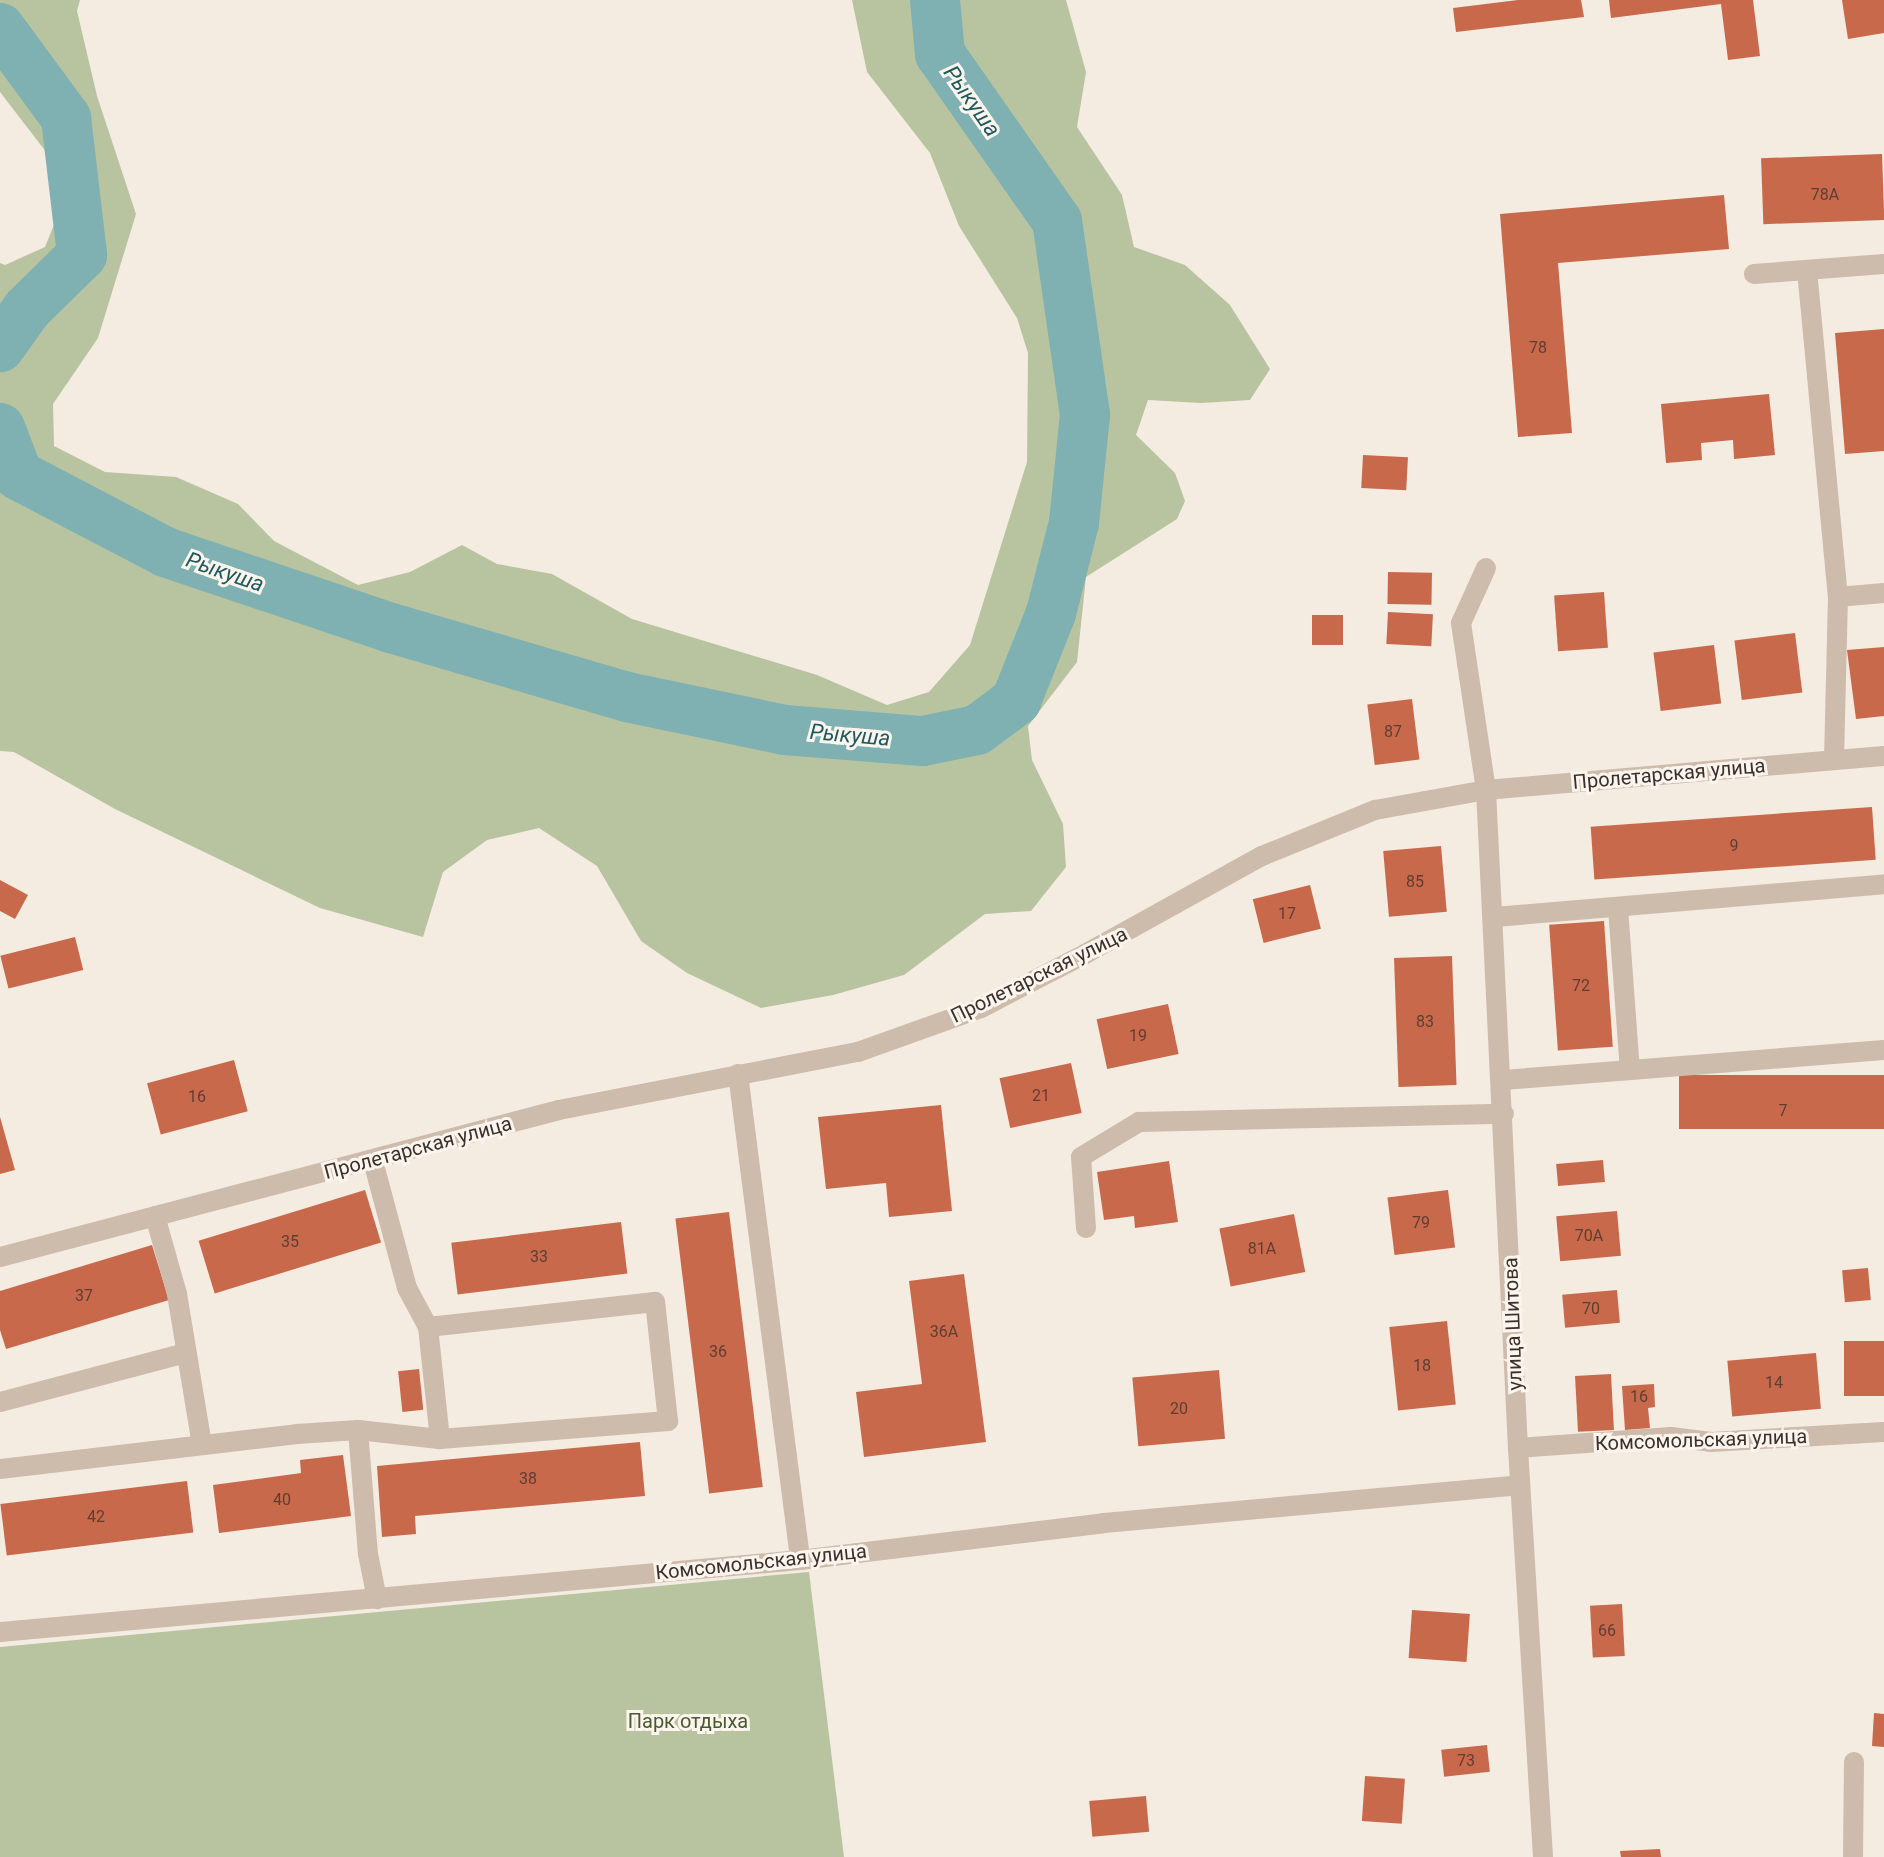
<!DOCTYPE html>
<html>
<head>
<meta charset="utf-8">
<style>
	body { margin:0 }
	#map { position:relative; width:1884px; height:1857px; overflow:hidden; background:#f4ebe1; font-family:Roboto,sans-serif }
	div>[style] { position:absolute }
	.green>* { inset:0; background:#b8c4a0 }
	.river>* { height:50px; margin:-25px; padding:0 25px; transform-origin:25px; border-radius:25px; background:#7fb0b2 }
	.building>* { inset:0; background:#c8694b; transform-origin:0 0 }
	.minor>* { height:20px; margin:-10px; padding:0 10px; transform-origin:10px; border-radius:10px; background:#cdbbac }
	span { translate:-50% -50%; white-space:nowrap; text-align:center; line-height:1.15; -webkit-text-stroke:6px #fbf5ee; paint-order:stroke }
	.number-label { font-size:16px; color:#5e3e33 }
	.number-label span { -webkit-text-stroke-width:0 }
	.street-label { font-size:20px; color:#3b302b }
	.park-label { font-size:20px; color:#4a5a2e }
	.water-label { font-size:22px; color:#1f5a5e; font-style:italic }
</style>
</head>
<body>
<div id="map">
	<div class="green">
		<div style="clip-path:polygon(0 0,80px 0,77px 11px,97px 96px,136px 214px,98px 338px,53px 404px,54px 446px,105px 472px,176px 477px,238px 504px,274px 541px,358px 585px,410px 572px,462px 545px,497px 564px,552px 574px,632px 619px,817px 675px,887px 705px,929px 692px,970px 645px,1027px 462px,1028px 353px,1017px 318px,959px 226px,930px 153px,867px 72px,852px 0,1066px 0,1086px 72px,1077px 127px,1122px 195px,1134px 247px,1185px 265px,1230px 305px,1270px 369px,1250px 400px,1201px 403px,1148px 400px,1136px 435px,1175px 473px,1185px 501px,1177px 519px,1086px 577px,1077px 662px,1028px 726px,1032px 760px,1063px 824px,1066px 867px,1031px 911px,985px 914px,904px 975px,833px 995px,761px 1008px,687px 973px,641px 941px,597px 866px,539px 828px,487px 840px,443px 872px,423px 937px,320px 908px,115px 809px,14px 752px,0 751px,0 263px,5px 265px,45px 247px,55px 222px,60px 170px,0 92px)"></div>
		<div style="clip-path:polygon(809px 1572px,844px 1857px,0 1857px,0 1647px)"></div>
	</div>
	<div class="river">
		<div style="left:0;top:28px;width:112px;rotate:53.7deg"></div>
		<div style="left:66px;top:118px;width:138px;rotate:83.3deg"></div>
		<div style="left:82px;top:255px;width:77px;rotate:135.5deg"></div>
		<div style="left:27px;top:309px;width:47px;rotate:125.4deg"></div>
		<div style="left:0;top:428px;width:50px;rotate:69deg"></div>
		<div style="left:18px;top:475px;width:166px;rotate:27.6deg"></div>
		<div style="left:165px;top:552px;width:238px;rotate:18.6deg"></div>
		<div style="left:391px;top:628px;width:246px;rotate:16.3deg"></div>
		<div style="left:627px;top:697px;width:161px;rotate:11.8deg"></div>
		<div style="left:785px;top:730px;width:138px;rotate:4.6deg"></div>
		<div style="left:923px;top:741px;width:55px;rotate:-11.5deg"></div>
		<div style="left:977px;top:730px;width:49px;rotate:-36.6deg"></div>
		<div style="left:1016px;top:701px;width:95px;rotate:-68.3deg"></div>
		<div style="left:1051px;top:613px;width:93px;rotate:-75.7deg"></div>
		<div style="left:1074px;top:523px;width:109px;rotate:-84.2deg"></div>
		<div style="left:1085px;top:415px;width:196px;rotate:-98.2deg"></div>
		<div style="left:1057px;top:221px;width:204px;rotate:-125deg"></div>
		<div style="left:940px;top:54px;width:54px;rotate:-95.3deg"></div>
	</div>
	<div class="building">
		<div style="clip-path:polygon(1518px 0,1581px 0,1584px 17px,1456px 32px,1453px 8px)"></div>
		<div style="clip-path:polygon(1609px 0,1753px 0,1760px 56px,1728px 60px,1721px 4px,1611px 18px)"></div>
		<div style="clip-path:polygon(1842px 0,1884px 0,1884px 33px,1848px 39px)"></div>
		<div style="left:1882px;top:154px;width:66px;height:121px;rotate:88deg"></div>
		<div style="clip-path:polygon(1724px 195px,1729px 249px,1558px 263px,1572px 433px,1518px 437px,1500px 214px)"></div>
		<div style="clip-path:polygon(1884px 329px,1884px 451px,1845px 454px,1835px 333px)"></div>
		<div style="clip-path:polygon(1769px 394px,1775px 455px,1734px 459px,1733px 440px,1701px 443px,1702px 460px,1666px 463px,1661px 404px)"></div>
		<div style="left:1363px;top:455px;width:45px;height:33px;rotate:3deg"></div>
		<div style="left:1388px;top:572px;width:44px;height:32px;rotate:1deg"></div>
		<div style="left:1604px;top:592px;width:56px;height:50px;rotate:86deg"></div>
		<div style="left:1388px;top:612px;width:45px;height:32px;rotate:3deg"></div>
		<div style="left:1312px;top:615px;width:31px;height:30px"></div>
		<div style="left:1795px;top:633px;width:60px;height:61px;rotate:83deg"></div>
		<div style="left:1714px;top:645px;width:59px;height:61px;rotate:83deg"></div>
		<div style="clip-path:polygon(1884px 647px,1884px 716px,1856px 719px,1847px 650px)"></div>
		<div style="left:1412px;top:699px;width:61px;height:45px;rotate:83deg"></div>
		<div style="left:1872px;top:807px;width:53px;height:282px;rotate:86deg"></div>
		<div style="left:1441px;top:846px;width:66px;height:58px;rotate:85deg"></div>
		<div style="clip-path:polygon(0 880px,28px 895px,15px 919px,0 911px)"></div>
		<div style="left:1310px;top:885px;width:45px;height:59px;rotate:76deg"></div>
		<div style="left:1604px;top:921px;width:126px;height:55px;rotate:86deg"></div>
		<div style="left:75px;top:937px;width:34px;height:77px;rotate:76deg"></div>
		<div style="left:1452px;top:956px;width:129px;height:58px;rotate:88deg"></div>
		<div style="left:1168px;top:1004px;width:51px;height:73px;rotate:78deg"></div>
		<div style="left:234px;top:1060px;width:53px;height:90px;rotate:75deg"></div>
		<div style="left:1071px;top:1063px;width:51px;height:73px;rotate:78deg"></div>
		<div style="left:1884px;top:1075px;width:54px;height:205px;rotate:90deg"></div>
		<div style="clip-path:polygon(941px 1105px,952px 1211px,889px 1217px,886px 1183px,826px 1189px,818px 1117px)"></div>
		<div style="clip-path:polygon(0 1117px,15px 1170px,0 1174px)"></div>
		<div style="left:1603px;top:1160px;width:22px;height:47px;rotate:85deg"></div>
		<div style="clip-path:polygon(1169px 1161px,1178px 1222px,1135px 1228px,1134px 1216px,1104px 1220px,1097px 1172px)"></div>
		<div style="left:365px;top:1190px;width:55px;height:174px;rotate:73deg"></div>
		<div style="left:1448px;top:1190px;width:58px;height:61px;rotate:83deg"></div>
		<div style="left:1617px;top:1211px;width:45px;height:61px;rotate:85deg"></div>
		<div style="left:729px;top:1212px;width:277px;height:54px;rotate:83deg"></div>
		<div style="left:1294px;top:1214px;width:59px;height:76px;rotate:79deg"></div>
		<div style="left:621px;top:1222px;width:52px;height:171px;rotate:83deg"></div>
		<div style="clip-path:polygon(152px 1245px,169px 1300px,6px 1349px,0 1330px,0 1291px)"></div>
		<div style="left:1868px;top:1268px;width:32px;height:26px;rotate:85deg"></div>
		<div style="clip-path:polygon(964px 1274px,986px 1442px,864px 1457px,856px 1392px,922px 1384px,909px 1281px)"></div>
		<div style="left:1617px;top:1290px;width:33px;height:55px;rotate:85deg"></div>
		<div style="left:1447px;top:1321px;width:84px;height:58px;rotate:84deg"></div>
		<div style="left:1884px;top:1341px;width:55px;height:40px;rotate:90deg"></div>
		<div style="left:1816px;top:1353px;width:56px;height:89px;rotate:85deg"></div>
		<div style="left:419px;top:1369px;width:41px;height:21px;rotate:84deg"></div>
		<div style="left:1219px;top:1370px;width:69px;height:87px;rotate:85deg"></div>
		<div style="left:1611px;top:1374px;width:56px;height:36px;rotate:87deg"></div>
		<div style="clip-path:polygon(1654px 1384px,1655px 1407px,1648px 1408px,1650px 1428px,1625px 1430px,1622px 1386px)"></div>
		<div style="clip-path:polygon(640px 1442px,645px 1496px,415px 1516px,416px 1534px,382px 1537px,377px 1466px)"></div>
		<div style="clip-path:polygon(343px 1455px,351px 1516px,219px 1533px,213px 1485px,301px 1473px,300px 1460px)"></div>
		<div style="left:187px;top:1481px;width:52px;height:188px;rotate:83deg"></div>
		<div style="left:1622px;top:1604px;width:52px;height:32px;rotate:87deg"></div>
		<div style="left:1412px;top:1610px;width:58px;height:48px;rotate:4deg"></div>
		<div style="clip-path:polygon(1874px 1713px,1884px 1714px,1884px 1747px,1872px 1746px)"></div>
		<div style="left:1487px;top:1745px;width:27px;height:46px;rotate:84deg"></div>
		<div style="left:1365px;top:1776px;width:40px;height:45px;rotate:4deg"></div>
		<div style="left:1146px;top:1796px;width:36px;height:57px;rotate:85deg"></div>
		<div style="clip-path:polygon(1660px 1849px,1661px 1857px,1621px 1857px,1620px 1851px)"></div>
	</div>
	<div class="minor">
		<div style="left:1807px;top:270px;width:328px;rotate:84.6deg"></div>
		<div style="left:1838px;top:597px;width:46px;rotate:-5deg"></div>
		<div style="left:1754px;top:274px;width:130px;rotate:-4.4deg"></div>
		<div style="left:1486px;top:568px;width:60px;rotate:114.4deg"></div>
		<div style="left:1461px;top:623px;width:169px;rotate:81.5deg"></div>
		<div style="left:1486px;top:790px;width:659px;rotate:87.22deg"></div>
		<div style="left:1518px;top:1448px;width:410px;rotate:86.5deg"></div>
		<div style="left:1834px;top:760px;width:163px;rotate:-88.6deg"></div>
		<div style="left:1618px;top:908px;width:162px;rotate:85.8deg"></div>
		<div style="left:1495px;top:917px;width:390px;rotate:-4.8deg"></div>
		<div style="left:738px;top:1074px;width:490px;rotate:82.7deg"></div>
		<div style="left:1503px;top:1080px;width:382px;rotate:-4.5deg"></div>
		<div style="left:373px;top:1161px;width:131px;rotate:75deg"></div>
		<div style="left:407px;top:1288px;width:44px;rotate:61.7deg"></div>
		<div style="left:428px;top:1327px;width:113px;rotate:83.9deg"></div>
		<div style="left:155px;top:1216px;width:81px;rotate:74.2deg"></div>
		<div style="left:177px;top:1294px;width:153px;rotate:80.6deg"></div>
		<div style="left:1086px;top:1228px;width:71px;rotate:-94deg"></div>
		<div style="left:1081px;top:1157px;width:68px;rotate:-31.1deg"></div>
		<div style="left:1139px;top:1122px;width:365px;rotate:-1.3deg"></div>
		<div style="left:0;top:1257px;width:578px;rotate:-14.73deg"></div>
		<div style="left:559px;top:1110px;width:305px;rotate:-11deg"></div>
		<div style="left:858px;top:1052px;width:131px;rotate:-19.7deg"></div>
		<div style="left:981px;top:1008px;width:117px;rotate:-27.4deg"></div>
		<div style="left:1085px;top:954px;width:202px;rotate:-29deg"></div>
		<div style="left:1262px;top:856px;width:122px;rotate:-22.2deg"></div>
		<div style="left:1375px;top:810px;width:113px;rotate:-10.2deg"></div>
		<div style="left:1486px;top:790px;width:399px;rotate:-4.9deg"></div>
		<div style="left:0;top:1402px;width:191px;rotate:-14.8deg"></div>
		<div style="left:358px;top:1430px;width:124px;rotate:85.4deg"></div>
		<div style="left:368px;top:1554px;width:46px;rotate:78.7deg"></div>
		<div style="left:1518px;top:1448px;width:153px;rotate:-4.1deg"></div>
		<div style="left:1671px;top:1437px;width:40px;rotate:7.1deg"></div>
		<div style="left:1711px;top:1442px;width:173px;rotate:-3.3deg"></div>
		<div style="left:0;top:1469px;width:299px;rotate:-6.7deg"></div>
		<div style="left:297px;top:1434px;width:61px;rotate:-3.8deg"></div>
		<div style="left:358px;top:1430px;width:82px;rotate:6.3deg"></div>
		<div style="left:440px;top:1439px;width:229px;rotate:-4.5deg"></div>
		<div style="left:668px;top:1421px;width:120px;rotate:-96.2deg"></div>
		<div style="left:655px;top:1302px;width:228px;rotate:173.7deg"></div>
		<div style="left:0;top:1632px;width:803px;rotate:-5.14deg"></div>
		<div style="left:800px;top:1560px;width:306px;rotate:-6.9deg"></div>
		<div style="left:1104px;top:1523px;width:418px;rotate:-5.2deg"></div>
		<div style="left:1853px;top:1857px;width:95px;rotate:-89.4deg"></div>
	</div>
	<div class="number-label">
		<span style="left:1825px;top:195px">78А</span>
		<span style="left:1538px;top:348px">78</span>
		<span style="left:1393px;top:732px">87</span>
		<span style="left:1734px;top:846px">9</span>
		<span style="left:1415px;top:882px">85</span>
		<span style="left:1287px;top:914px">17</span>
		<span style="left:1581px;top:986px">72</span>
		<span style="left:1425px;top:1022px">83</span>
		<span style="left:1138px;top:1036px">19</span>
		<span style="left:1041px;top:1096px">21</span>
		<span style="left:197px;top:1097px">16</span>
		<span style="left:1783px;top:1111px">7</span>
		<span style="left:1421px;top:1223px">79</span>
		<span style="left:1589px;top:1236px">70А</span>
		<span style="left:290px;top:1242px">35</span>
		<span style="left:1262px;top:1249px">81А</span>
		<span style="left:539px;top:1257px">33</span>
		<span style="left:84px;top:1296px">37</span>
		<span style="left:1591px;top:1309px">70</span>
		<span style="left:944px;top:1332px">36А</span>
		<span style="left:718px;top:1352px">36</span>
		<span style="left:1422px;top:1366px">18</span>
		<span style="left:1774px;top:1383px">14</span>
		<span style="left:1639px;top:1397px">16</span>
		<span style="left:1179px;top:1409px">20</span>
		<span style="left:528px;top:1479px">38</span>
		<span style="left:282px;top:1500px">40</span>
		<span style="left:96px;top:1517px">42</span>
		<span style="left:1607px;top:1631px">66</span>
		<span style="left:1466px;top:1761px">73</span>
	</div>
	<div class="street-label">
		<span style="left:1669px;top:774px;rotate:-5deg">Пролетарская улица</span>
		<span style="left:1039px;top:975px;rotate:-26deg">Пролетарская улица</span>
		<span style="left:418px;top:1148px;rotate:-15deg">Пролетарская улица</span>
		<span style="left:1513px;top:1324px;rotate:-92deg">улица Шитова</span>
		<span style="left:1701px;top:1440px;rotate:-2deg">Комсомольская улица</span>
		<span style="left:761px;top:1562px;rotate:-6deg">Комсомольская улица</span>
	</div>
	<div class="park-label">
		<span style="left:688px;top:1721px">Парк отдыха</span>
	</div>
	<div class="water-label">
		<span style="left:972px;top:101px;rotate:55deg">Рыкуша</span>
		<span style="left:225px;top:572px;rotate:19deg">Рыкуша</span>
		<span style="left:850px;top:735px;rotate:5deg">Рыкуша</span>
	</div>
</div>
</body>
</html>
